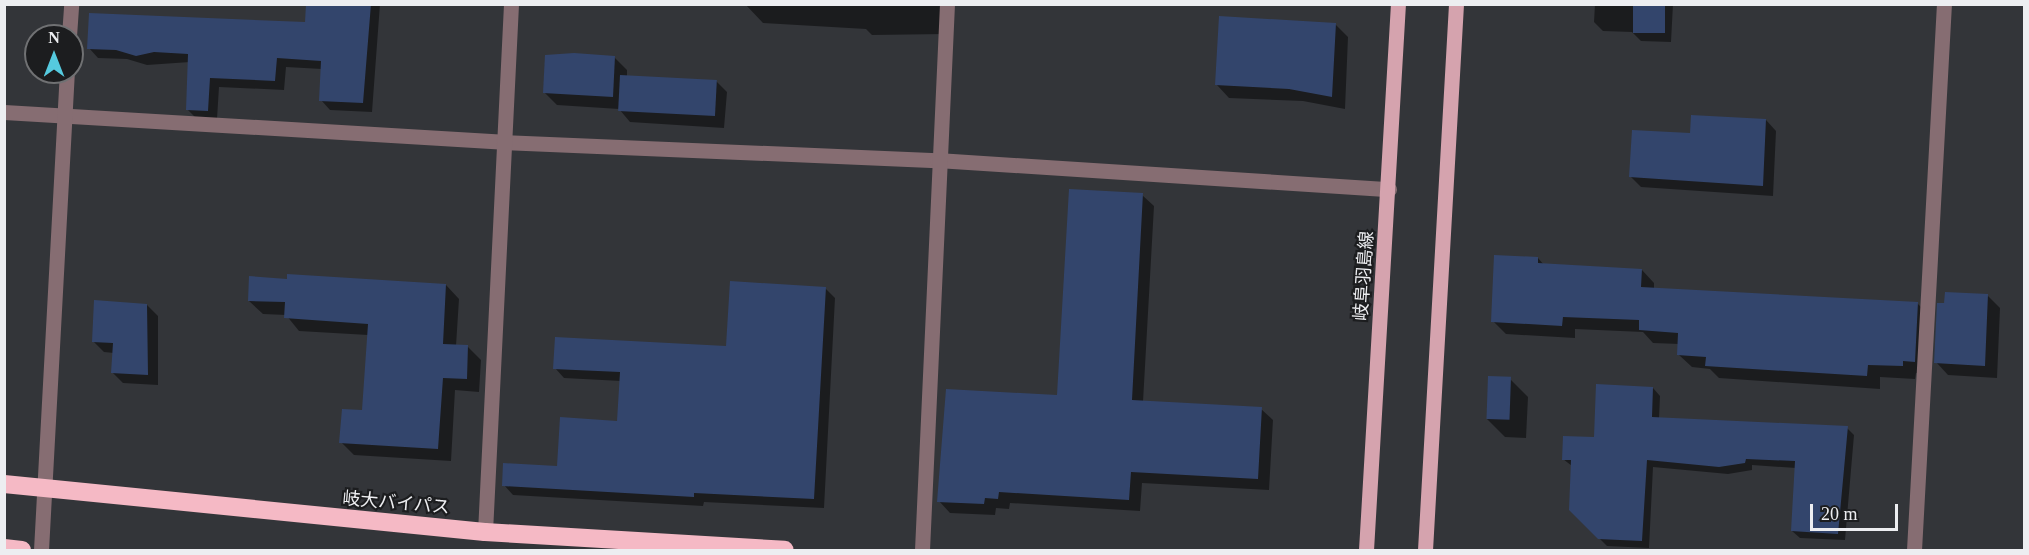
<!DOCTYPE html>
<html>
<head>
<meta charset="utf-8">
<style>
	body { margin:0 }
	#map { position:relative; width:2029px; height:555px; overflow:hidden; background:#333539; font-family:"Times New Roman","Noto Sans JP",serif }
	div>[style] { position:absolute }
	.shadow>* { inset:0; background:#0007 }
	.building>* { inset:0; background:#33456c; transform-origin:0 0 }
	.minor>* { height:15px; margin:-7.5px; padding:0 7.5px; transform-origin:7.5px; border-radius:7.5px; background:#866d72 }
	.major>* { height:15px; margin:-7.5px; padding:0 7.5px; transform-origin:7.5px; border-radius:7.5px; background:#d5a3ae }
	.highway>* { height:18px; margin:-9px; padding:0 9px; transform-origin:9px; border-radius:9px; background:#f5b9c5 }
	span { translate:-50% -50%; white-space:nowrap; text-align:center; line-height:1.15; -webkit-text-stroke:4.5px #1c1d1f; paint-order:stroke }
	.street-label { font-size:18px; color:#edeef1 }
	.frame { position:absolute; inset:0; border:6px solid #edeef1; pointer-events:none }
	.north { position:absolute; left:24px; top:24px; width:60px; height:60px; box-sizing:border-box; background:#1c1d1f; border:2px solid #707173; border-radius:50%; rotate:0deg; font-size:16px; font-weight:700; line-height:24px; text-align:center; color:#edeef1 }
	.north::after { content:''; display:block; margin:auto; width:21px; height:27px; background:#55cadf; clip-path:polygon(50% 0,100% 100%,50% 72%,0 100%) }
	.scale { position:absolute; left:1810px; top:504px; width:88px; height:27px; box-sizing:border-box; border:3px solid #edeef1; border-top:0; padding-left:8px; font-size:18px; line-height:21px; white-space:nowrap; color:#edeef1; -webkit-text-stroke:4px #1c1d1f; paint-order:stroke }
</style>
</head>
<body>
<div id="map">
	<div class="shadow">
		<div style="clip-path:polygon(307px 4px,380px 4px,372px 112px,330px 110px,321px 100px,322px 69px,286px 67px,284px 90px,219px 87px,217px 119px,197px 119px,187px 109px,190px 62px,147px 65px,127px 59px,98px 58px,89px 48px,306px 24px)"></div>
		<div style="clip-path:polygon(745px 4px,948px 4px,946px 34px,872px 35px,866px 29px,763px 23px)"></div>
		<div style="clip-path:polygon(1595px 4px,1673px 4px,1671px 42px,1641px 41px,1632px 32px,1603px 31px,1594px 22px)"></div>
		<div style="clip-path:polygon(1335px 24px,1348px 37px,1345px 109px,1303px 101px,1229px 98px,1217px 85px)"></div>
		<div style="clip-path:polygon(614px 57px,627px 70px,627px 77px,716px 81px,727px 92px,724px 128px,630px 122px,619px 109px,557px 105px,544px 92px)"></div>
		<div style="clip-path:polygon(1766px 120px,1776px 131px,1773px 196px,1641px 187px,1631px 177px,1691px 135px)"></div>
		<div style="clip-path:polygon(1142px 195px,1154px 206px,1143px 402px,1261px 409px,1273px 420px,1269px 490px,1142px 483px,1140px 511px,1010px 503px,1009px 509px,996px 508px,995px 515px,950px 513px,939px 501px,1059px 397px)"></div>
		<div style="clip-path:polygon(1538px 258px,1544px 265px,1642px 270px,1654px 283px,1654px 289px,1917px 303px,1930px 316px,1927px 374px,1916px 373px,1915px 379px,1880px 377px,1880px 389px,1719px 378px,1710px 369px,1692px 367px,1679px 355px,1679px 344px,1653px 343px,1643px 332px,1575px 329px,1575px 338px,1506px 334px,1493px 321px)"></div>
		<div style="clip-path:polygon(446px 285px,459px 299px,456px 346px,468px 347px,481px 360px,479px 392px,455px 390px,451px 461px,354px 455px,341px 442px,364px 411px,368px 335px,299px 331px,286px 315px,263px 314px,249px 301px)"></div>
		<div style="clip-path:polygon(825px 288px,835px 298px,824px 508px,704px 502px,703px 506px,513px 495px,504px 485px,558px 468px,618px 423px,621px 381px,564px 378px,555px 368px,728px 347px)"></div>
		<div style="clip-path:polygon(1988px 296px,2000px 308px,1997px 378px,1948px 375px,1936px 362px)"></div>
		<div style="clip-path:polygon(147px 305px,158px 316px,158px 385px,123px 383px,112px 372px,114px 353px,104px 352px,93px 341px)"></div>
		<div style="clip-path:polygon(1510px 379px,1528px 397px,1526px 438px,1505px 437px,1487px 419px)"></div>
		<div style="clip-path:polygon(1653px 388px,1660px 396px,1659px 419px,1847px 428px,1854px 435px,1845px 540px,1800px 538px,1792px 531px,1796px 468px,1752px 465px,1752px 470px,1728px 474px,1653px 467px,1649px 548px,1607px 546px,1570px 509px,1572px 466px,1563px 459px,1595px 439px)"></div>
	</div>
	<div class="building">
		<div style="clip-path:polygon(306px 4px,371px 4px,363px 103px,319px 101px,321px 61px,277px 58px,275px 81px,210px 78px,208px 111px,186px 110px,188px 54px,154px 52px,136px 56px,116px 50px,87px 49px,89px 13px,305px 22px)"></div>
		<div style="left:1633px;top:4px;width:32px;height:29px"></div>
		<div style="clip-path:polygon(1219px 16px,1336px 23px,1332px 97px,1289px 89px,1215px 85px)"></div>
		<div style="clip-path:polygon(574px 53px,615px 56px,613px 97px,543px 93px,545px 55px)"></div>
		<div style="left:620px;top:75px;width:97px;height:36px;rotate:3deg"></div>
		<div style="clip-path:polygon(1691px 115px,1766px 119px,1763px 186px,1629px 177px,1632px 130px,1690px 133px)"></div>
		<div style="clip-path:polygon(1069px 189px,1143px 193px,1132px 400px,1262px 407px,1258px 479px,1131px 472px,1129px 500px,999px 492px,998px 499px,985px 498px,984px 504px,937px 502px,946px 389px,1057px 395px)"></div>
		<div style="clip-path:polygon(1494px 255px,1538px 257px,1538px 263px,1642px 269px,1641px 287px,1918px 302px,1915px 362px,1903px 361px,1903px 366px,1868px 365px,1867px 376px,1705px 366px,1706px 357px,1677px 355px,1678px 333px,1639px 330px,1639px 320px,1563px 317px,1562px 326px,1491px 322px)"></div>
		<div style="clip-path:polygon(287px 274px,446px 284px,443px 344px,468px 345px,467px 379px,443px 378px,438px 449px,339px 443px,342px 409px,362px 410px,368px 324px,284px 318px,285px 302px,248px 301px,249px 276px,287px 279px)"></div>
		<div style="clip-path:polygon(730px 281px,826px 287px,814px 499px,694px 493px,694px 497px,502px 486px,503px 463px,557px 466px,560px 417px,617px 421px,620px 372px,553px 369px,555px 337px,726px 346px)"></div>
		<div style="clip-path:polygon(1945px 292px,1988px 294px,1985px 366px,1934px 363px,1937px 303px,1944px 303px)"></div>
		<div style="clip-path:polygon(94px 300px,147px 304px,148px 375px,111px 373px,113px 343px,92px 342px)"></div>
		<div style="left:1488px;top:376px;width:23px;height:43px;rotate:2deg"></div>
		<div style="clip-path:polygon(1596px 384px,1653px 387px,1652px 417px,1848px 426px,1838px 534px,1791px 531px,1795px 461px,1746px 459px,1745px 463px,1719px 467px,1647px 460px,1642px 541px,1598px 539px,1569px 510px,1571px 460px,1562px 460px,1563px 436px,1594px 437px)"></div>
	</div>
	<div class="minor">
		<div style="left:69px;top:36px;width:32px;rotate:-86deg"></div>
		<div style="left:4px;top:112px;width:500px;rotate:3.4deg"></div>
		<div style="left:503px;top:142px;width:434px;rotate:2.4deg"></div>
		<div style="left:937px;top:160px;width:453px;rotate:3.7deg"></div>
		<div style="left:485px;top:532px;width:529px;rotate:-87.18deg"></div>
		<div style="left:41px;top:550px;width:479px;rotate:-86.9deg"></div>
		<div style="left:922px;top:550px;width:547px;rotate:-87.38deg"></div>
		<div style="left:1914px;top:550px;width:547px;rotate:-86.86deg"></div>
	</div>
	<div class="major">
		<div style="left:1366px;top:550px;width:547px;rotate:-86.65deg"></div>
		<div style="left:1425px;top:550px;width:547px;rotate:-86.75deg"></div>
	</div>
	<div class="highway">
		<div style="left:4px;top:484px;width:483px;rotate:5.7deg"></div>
		<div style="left:485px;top:532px;width:300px;rotate:3.4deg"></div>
		<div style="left:4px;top:548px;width:18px;rotate:6deg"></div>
	</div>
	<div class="street-label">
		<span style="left:1364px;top:276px;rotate:-86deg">岐阜羽島線</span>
		<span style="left:396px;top:503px;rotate:5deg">岐大バイパス</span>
	</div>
	<div class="frame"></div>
	<div class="north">N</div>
	<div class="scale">20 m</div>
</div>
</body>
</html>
